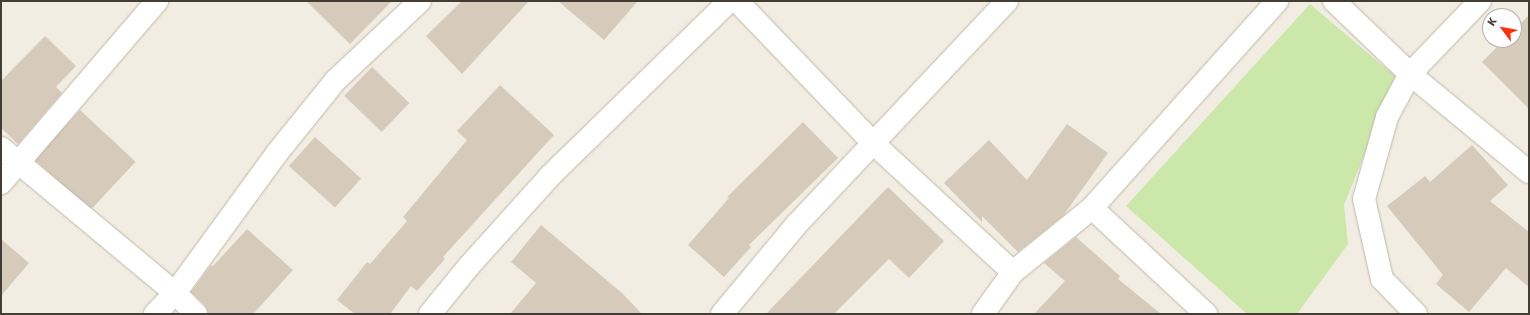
<!DOCTYPE html>
<html>
<head>
<meta charset="utf-8">
<style>
	body { margin:0 }
	#map { position:relative; width:1530px; height:315px; overflow:hidden; background:#f2ede3; font-family:"Fira Sans",sans-serif }
	div>[style] { position:absolute }
	.green>* { inset:0; background:#cce7aa }
	.building>* { inset:0; background:#d6cbbb; transform-origin:0 0 }
	.roads { filter:drop-shadow(0 0 1px #c0b8a8) drop-shadow(0 0 1px #c0b8a8) }
	.street>* { height:22px; margin:-11px; padding:0 11px; transform-origin:11px; border-radius:11px; background:#fff }
	span { translate:-50% -50%; white-space:nowrap; text-align:center; line-height:1.15; -webkit-text-stroke:3px #fff; paint-order:stroke }
	.frame { position:absolute; inset:0; border:2px solid #433d33; pointer-events:none }
	.north { position:absolute; left:1482px; top:8px; width:40px; height:40px; box-sizing:border-box; background:#fff; border:1px solid #b4b1ad; border-radius:50%; rotate:302deg; font-size:11px; font-weight:700; line-height:16px; text-align:center; color:#433d33 }
	.north::after { content:''; display:block; margin:auto; width:14px; height:18px; background:#fc310f; clip-path:polygon(50% 0,100% 100%,50% 72%,0 100%) }
</style>
</head>
<body>
<div id="map">
	<div class="green">
		<div style="clip-path:polygon(1310px 4px,1396px 77px,1344px 205px,1348px 244px,1297px 314px,1247px 314px,1126px 206px)"></div>
	</div>
	<div class="building">
		<div style="clip-path:polygon(306px 1px,392px 1px,350px 44px)"></div>
		<div style="clip-path:polygon(462px 1px,529px 1px,462px 74px,426px 36px)"></div>
		<div style="clip-path:polygon(558px 1px,638px 1px,604px 40px)"></div>
		<div style="clip-path:polygon(1529px 15px,1529px 109px,1482px 62px,1504px 40px,1514px 40px,1514px 30px)"></div>
		<div style="clip-path:polygon(45px 36px,76px 66px,56px 87px,62px 93px,18px 144px,1px 128px,1px 81px)"></div>
		<div style="left:372px;top:67px;width:52px;height:40px;rotate:44deg"></div>
		<div style="clip-path:polygon(500px 85px,554px 135px,443px 257px,445px 259px,417px 291px,411px 286px,390px 314px,355px 314px,337px 300px,367px 262px,370px 264px,407px 221px,403px 217px,467px 140px,457px 131px)"></div>
		<div style="left:80px;top:110px;width:76px;height:67px;rotate:43deg"></div>
		<div style="clip-path:polygon(803px 122px,838px 158px,749px 245px,751px 247px,724px 277px,688px 245px,729px 198px,727px 197px)"></div>
		<div style="clip-path:polygon(1067px 124px,1108px 153px,1063px 216px,1018px 252px,982px 216px,982px 222px,944px 183px,989px 140px,1027px 180px)"></div>
		<div style="left:315px;top:137px;width:62px;height:39px;rotate:42deg"></div>
		<div style="clip-path:polygon(1472px 145px,1508px 185px,1490px 201px,1529px 232px,1529px 287px,1506px 268px,1469px 312px,1436px 284px,1443px 275px,1387px 206px,1425px 176px,1430px 182px)"></div>
		<div style="clip-path:polygon(888px 187px,944px 241px,909px 278px,889px 259px,834px 314px,766px 314px)"></div>
		<div style="clip-path:polygon(541px 225px,622px 293px,642px 314px,510px 314px,536px 283px,511px 262px)"></div>
		<div style="clip-path:polygon(247px 229px,293px 270px,253px 314px,208px 314px,205px 305px,191px 292px,211px 265px,213px 266px)"></div>
		<div style="clip-path:polygon(1076px 237px,1120px 276px,1118px 279px,1161px 314px,1034px 314px,1065px 281px,1044px 263px)"></div>
		<div style="clip-path:polygon(1px 239px,29px 263px,1px 296px)"></div>
	</div>
	<div class="roads">
		<div class="street">
			<div style="left:737px;top:1px;width:197px;rotate:46.2deg"></div>
			<div style="left:873px;top:143px;width:190px;rotate:42.7deg"></div>
			<div style="left:1334px;top:1px;width:105px;rotate:43.8deg"></div>
			<div style="left:1410px;top:74px;width:154px;rotate:39.5deg"></div>
			<div style="left:1px;top:148px;width:226px;rotate:39.8deg"></div>
			<div style="left:175px;top:293px;width:30px;rotate:45deg"></div>
			<div style="left:1px;top:183px;width:240px;rotate:-49.4deg"></div>
			<div style="left:1092px;top:208px;width:156px;rotate:42.9deg"></div>
			<div style="left:155px;top:314px;width:29px;rotate:-46deg"></div>
			<div style="left:175px;top:293px;width:173px;rotate:-53.9deg"></div>
			<div style="left:277px;top:153px;width:94px;rotate:-51.1deg"></div>
			<div style="left:336px;top:80px;width:115px;rotate:-43.2deg"></div>
			<div style="left:430px;top:314px;width:62px;rotate:-50.9deg"></div>
			<div style="left:469px;top:266px;width:122px;rotate:-48deg"></div>
			<div style="left:551px;top:175px;width:249px;rotate:-44.3deg"></div>
			<div style="left:722px;top:314px;width:117px;rotate:-50.2deg"></div>
			<div style="left:797px;top:224px;width:306px;rotate:-46.7deg"></div>
			<div style="left:983px;top:314px;width:52px;rotate:-54.5deg"></div>
			<div style="left:1013px;top:272px;width:102px;rotate:-39deg"></div>
			<div style="left:1092px;top:208px;width:278px;rotate:-48.2deg"></div>
			<div style="left:1416px;top:314px;width:49px;rotate:-134.2deg"></div>
			<div style="left:1382px;top:279px;width:82px;rotate:-102.7deg"></div>
			<div style="left:1364px;top:199px;width:85px;rotate:-74.3deg"></div>
			<div style="left:1387px;top:117px;width:49px;rotate:-61.9deg"></div>
			<div style="left:1410px;top:74px;width:101px;rotate:-46.2deg"></div>
		</div>
	</div>
	<div class="frame"></div>
	<div class="north">K</div>
</div>
</body>
</html>
